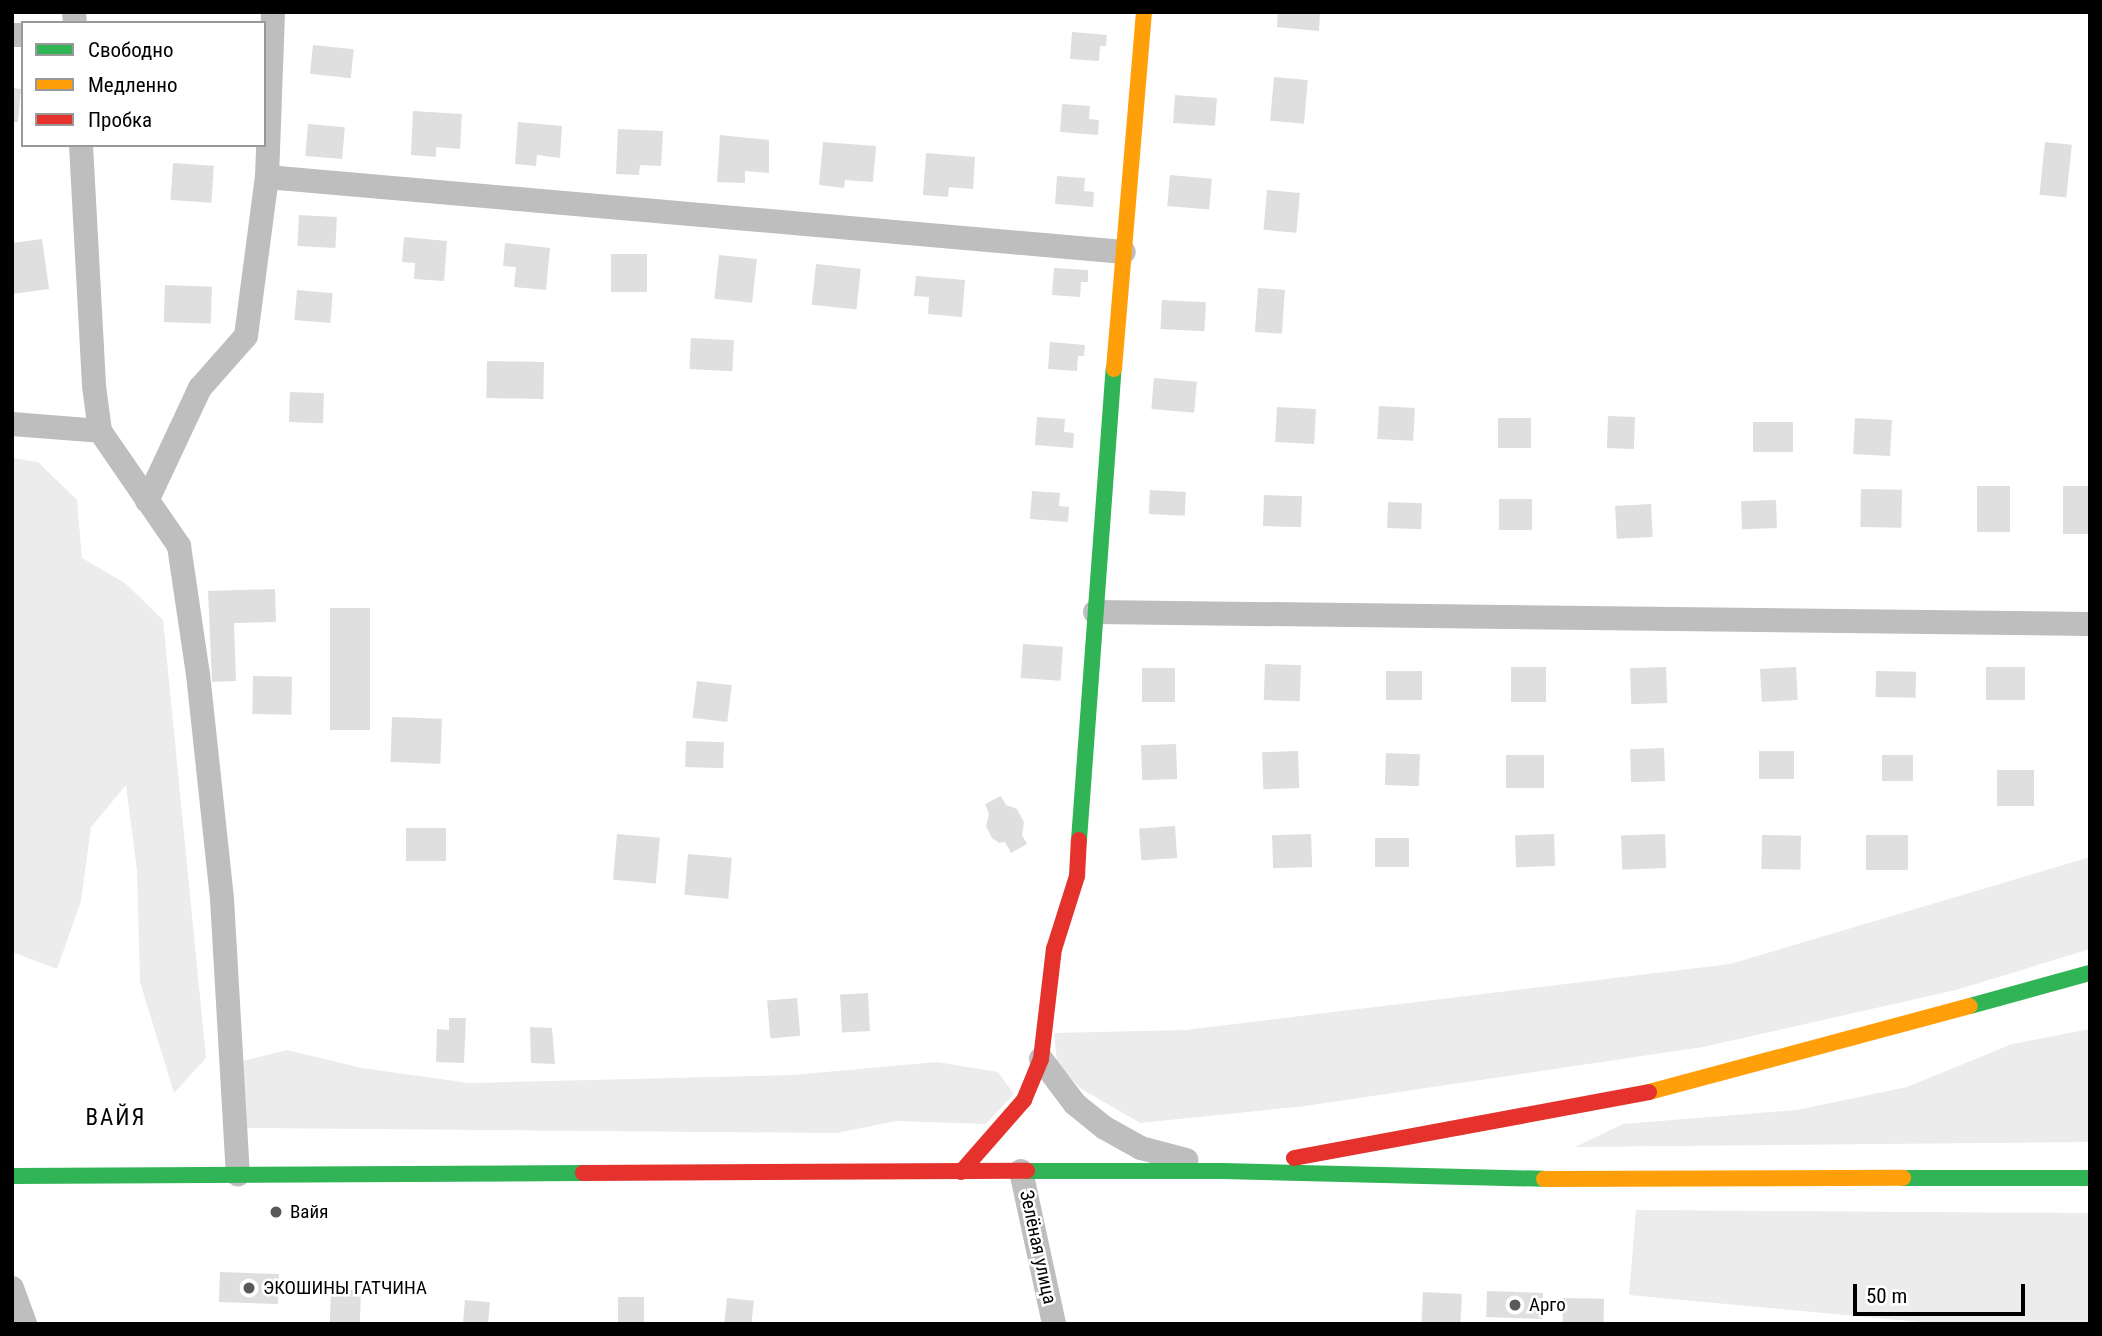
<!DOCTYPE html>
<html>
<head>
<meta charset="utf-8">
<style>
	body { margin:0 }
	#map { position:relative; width:2102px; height:1336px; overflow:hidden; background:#fff; font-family:"Roboto Condensed",sans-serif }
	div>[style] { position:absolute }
	.green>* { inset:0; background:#ececec }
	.building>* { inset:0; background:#dfdfdf; transform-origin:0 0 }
	.street>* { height:24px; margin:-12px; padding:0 12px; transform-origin:12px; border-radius:12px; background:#bebebe }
	.fast>* { height:16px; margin:-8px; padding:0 8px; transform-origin:8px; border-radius:8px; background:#30b455 }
	.slow>* { height:16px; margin:-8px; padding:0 8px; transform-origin:8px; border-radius:8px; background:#ff9f0a }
	.jam>* { height:16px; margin:-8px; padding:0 8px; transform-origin:8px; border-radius:8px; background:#e5322d }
	.dots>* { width:19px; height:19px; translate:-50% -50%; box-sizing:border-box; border:4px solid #fff; border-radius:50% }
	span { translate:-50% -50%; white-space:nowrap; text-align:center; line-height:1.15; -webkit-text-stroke:5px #fff; paint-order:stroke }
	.poi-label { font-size:19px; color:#000 }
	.left { translate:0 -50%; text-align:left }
	.street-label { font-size:19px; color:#000 }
	.quarter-label { font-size:23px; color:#000; letter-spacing:2px }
	.frame { position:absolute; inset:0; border:14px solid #000; pointer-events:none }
	.legend { position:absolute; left:21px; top:21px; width:245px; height:126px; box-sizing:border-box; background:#fff; border:2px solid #999; margin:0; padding:9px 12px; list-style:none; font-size:21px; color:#000 }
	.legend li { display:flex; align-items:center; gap:14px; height:35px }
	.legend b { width:35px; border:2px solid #999 }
	.scale { position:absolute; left:1853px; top:1284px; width:172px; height:32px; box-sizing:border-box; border:4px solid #000; border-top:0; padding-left:9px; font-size:21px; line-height:24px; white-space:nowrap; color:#000; -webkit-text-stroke:5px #fff; paint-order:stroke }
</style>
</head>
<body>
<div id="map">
	<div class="green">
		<div style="clip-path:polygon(12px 458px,38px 462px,77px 500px,82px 558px,125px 583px,163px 620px,206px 1058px,174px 1093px,140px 982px,137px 871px,126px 785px,91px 827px,81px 901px,57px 969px,12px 952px)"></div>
		<div style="clip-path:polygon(2090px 857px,2090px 949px,1956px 990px,1703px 1047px,1305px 1106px,1140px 1123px,1080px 1088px,1057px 1063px,1054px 1033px,1185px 1030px,1730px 964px)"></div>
		<div style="clip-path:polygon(2090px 1029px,2090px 1142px,1575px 1147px,1623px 1124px,1797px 1110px,1907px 1087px,2012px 1044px)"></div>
		<div style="clip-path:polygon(287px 1050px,362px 1068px,469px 1083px,792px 1075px,937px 1062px,998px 1072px,1014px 1094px,986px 1124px,896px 1121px,836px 1133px,245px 1128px,243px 1061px)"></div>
		<div style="clip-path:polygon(1636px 1210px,2090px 1213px,2090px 1324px,1941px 1324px,1629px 1295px)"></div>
	</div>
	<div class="building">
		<div style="clip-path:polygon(1278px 12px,1320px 12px,1319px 31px,1277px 27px)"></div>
		<div style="clip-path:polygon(1072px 32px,1107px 35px,1106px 46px,1100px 46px,1099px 61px,1070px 59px)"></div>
		<div style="left:313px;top:45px;width:41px;height:29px;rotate:6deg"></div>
		<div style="left:1274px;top:77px;width:34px;height:44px;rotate:5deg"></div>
		<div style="clip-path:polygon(12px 88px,21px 89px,18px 122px,12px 122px)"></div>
		<div style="left:1175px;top:95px;width:42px;height:28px;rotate:4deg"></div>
		<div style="clip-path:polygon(1062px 104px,1090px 106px,1089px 119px,1099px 120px,1098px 135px,1060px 132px)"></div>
		<div style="clip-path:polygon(413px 111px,462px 114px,460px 149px,436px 147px,436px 157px,411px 155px)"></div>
		<div style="clip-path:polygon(518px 122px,562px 126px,560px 158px,537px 155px,536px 166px,515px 164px)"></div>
		<div style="left:308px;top:124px;width:37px;height:32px;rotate:5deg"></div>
		<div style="clip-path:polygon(618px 129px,663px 131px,661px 166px,640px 165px,639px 175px,616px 174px)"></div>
		<div style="clip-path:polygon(720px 135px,769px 140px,769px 173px,745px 171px,745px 183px,717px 182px)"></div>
		<div style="clip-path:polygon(823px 142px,876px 146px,873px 182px,845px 180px,844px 188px,819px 185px)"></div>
		<div style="left:2045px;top:142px;width:27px;height:53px;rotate:6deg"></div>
		<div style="clip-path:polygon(926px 153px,975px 157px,973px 189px,949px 187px,948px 197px,923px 195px)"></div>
		<div style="left:173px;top:163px;width:41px;height:37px;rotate:4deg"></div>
		<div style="left:1170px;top:175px;width:42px;height:31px;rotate:5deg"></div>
		<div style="clip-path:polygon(1057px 176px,1085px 178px,1084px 191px,1094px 192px,1093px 207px,1055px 204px)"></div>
		<div style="left:1267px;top:190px;width:33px;height:40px;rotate:5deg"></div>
		<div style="left:299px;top:215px;width:38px;height:31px;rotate:3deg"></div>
		<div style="clip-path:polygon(404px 237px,447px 241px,444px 281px,414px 279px,415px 263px,402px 262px)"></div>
		<div style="clip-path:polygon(42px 239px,49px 289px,12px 294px,12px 243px)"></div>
		<div style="clip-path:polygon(505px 243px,550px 248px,546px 290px,514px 287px,516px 267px,503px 266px)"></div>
		<div style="left:611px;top:254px;width:36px;height:38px"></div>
		<div style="left:719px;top:255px;width:38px;height:44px;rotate:6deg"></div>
		<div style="left:816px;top:264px;width:45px;height:41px;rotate:6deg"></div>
		<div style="clip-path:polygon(1054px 268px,1088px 270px,1088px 282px,1081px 282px,1080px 297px,1052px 295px)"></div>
		<div style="clip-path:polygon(916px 276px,965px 280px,962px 317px,928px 314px,929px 297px,914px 296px)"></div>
		<div style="left:165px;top:285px;width:47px;height:37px;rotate:2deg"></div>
		<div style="left:1258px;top:288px;width:27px;height:44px;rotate:4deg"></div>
		<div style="left:297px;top:290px;width:36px;height:30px;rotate:5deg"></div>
		<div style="left:1162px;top:300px;width:44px;height:29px;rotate:3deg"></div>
		<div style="left:691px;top:338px;width:43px;height:31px;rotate:3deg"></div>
		<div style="clip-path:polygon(1050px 342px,1085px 345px,1084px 356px,1078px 356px,1077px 371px,1048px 369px)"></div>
		<div style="left:487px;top:361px;width:57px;height:37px;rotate:1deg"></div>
		<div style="left:1154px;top:378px;width:43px;height:31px;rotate:5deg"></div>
		<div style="left:290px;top:392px;width:34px;height:30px;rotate:2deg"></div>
		<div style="left:1379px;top:406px;width:36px;height:33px;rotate:3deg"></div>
		<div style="left:1277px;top:407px;width:39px;height:35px;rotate:3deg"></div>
		<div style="left:1608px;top:416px;width:27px;height:32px;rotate:2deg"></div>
		<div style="clip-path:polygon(1037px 417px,1065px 419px,1064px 432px,1074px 433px,1073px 448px,1035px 445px)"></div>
		<div style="left:1531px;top:418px;width:30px;height:33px;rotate:90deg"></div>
		<div style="left:1855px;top:418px;width:37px;height:36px;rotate:3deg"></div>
		<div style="left:1753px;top:422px;width:40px;height:30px"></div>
		<div style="left:1977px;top:486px;width:33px;height:46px"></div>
		<div style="left:2063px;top:486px;width:27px;height:48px"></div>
		<div style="left:1861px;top:489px;width:41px;height:38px;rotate:1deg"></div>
		<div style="left:1150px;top:490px;width:36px;height:24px;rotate:3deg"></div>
		<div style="clip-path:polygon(1032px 491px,1060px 493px,1059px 506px,1069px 507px,1068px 522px,1030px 519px)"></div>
		<div style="left:1264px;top:495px;width:38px;height:31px;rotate:2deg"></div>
		<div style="left:1499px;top:499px;width:33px;height:31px"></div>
		<div style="left:1776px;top:500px;width:28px;height:35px;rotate:88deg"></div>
		<div style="left:1388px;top:502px;width:34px;height:26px;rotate:2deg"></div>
		<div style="left:1651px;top:504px;width:33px;height:36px;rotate:87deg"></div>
		<div style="clip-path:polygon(275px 589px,276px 622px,234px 623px,236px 681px,212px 682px,208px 591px)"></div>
		<div style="left:330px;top:608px;width:40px;height:122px"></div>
		<div style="left:1023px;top:644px;width:40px;height:34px;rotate:4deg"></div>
		<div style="left:1265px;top:664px;width:36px;height:36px;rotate:2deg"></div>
		<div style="left:1511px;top:667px;width:35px;height:35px"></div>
		<div style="left:1666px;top:667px;width:36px;height:36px;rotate:88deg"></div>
		<div style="left:1796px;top:667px;width:33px;height:36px;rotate:87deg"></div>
		<div style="left:1986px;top:667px;width:39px;height:33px"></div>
		<div style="left:1142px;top:668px;width:33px;height:34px"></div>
		<div style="left:1386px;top:671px;width:36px;height:29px"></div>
		<div style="left:1876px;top:671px;width:40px;height:26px;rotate:1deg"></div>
		<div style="left:253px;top:676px;width:39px;height:38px;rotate:1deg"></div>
		<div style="left:697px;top:681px;width:35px;height:37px;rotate:7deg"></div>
		<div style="left:392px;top:717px;width:50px;height:45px;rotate:2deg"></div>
		<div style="left:686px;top:741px;width:38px;height:26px;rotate:2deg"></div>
		<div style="left:1176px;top:744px;width:35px;height:35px;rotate:88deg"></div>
		<div style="left:1664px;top:748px;width:33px;height:34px;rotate:88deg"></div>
		<div style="left:1298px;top:751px;width:37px;height:36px;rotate:88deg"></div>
		<div style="left:1759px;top:751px;width:35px;height:28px"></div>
		<div style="left:1386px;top:753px;width:34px;height:32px;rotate:2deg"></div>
		<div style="left:1506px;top:755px;width:38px;height:33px"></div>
		<div style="left:1882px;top:755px;width:31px;height:26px"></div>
		<div style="left:1997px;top:770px;width:37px;height:36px"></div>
		<div style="clip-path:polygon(1001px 796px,1006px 805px,1017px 809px,1024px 822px,1022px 835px,1027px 844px,1011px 853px,1005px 842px,999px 843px,992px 838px,986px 826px,989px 814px,985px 804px)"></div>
		<div style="left:1175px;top:826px;width:32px;height:36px;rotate:86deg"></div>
		<div style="left:406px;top:828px;width:40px;height:33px"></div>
		<div style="left:617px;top:834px;width:43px;height:46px;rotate:5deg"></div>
		<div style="left:1311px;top:834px;width:33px;height:39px;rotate:88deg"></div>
		<div style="left:1554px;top:834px;width:32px;height:39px;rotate:88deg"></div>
		<div style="left:1665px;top:834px;width:34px;height:44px;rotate:88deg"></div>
		<div style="left:1762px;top:835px;width:39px;height:34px;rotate:1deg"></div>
		<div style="left:1908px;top:835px;width:35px;height:42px;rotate:90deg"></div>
		<div style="left:1409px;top:838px;width:29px;height:34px;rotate:90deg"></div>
		<div style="left:688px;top:854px;width:44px;height:41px;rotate:5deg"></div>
		<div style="left:868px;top:993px;width:38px;height:28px;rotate:87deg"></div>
		<div style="left:797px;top:998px;width:38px;height:30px;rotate:85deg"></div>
		<div style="clip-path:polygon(449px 1018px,466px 1018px,464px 1063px,436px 1062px,437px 1029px,449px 1030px)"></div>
		<div style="clip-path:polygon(530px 1027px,552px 1028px,555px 1064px,531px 1063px)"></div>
		<div style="left:220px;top:1272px;width:59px;height:30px;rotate:2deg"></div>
		<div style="left:331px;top:1289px;width:30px;height:35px;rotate:2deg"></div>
		<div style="left:1487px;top:1291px;width:56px;height:26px;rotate:2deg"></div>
		<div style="left:1423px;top:1292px;width:39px;height:30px;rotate:3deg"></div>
		<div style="left:618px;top:1297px;width:26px;height:27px"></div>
		<div style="left:727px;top:1298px;width:27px;height:26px;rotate:6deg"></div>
		<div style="left:1563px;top:1298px;width:41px;height:26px;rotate:1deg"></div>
		<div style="left:465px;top:1300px;width:25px;height:24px;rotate:5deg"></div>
	</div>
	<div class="street">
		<div style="left:74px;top:12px;width:11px;rotate:85deg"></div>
		<div style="left:12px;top:35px;width:11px"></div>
		<div style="left:81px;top:145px;width:241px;rotate:86.9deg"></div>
		<div style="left:94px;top:386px;width:45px;rotate:82.4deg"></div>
		<div style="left:100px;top:431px;width:140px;rotate:55.5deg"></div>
		<div style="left:179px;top:546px;width:129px;rotate:81.6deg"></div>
		<div style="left:198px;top:674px;width:226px;rotate:83.9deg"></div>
		<div style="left:222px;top:899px;width:276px;rotate:86.7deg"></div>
		<div style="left:267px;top:177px;width:860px;rotate:5deg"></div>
		<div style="left:12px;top:424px;width:88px;rotate:4.5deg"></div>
		<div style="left:147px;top:501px;width:125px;rotate:-64.9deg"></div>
		<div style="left:200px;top:388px;width:69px;rotate:-48.5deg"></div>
		<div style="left:246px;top:336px;width:160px;rotate:-82.5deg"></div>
		<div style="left:267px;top:177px;width:165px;rotate:-87.9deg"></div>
		<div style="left:1095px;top:612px;width:995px;rotate:0.69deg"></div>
		<div style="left:1041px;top:1059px;width:56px;rotate:52.9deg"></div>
		<div style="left:1075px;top:1104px;width:38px;rotate:39deg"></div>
		<div style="left:1105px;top:1128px;width:41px;rotate:29.1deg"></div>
		<div style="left:1141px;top:1148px;width:47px;rotate:14.9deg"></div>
		<div style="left:1021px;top:1171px;width:157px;rotate:77.8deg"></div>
		<div style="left:12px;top:1288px;width:38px;rotate:70deg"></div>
	</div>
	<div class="fast">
		<div style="left:1079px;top:840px;width:472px;rotate:-85.8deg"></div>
		<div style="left:1970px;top:1006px;width:124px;rotate:-15.4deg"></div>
		<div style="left:1027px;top:1171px;width:196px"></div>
		<div style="left:1223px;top:1171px;width:321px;rotate:1.4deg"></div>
		<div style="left:12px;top:1176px;width:571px;rotate:-0.3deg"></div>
		<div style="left:1903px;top:1178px;width:187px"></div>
	</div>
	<div class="slow">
		<div style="left:1114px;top:369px;width:358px;rotate:-85.2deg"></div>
		<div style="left:1649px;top:1092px;width:332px;rotate:-15deg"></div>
		<div style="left:1544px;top:1179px;width:359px;rotate:-0.2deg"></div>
	</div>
	<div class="jam">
		<div style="left:1294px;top:1158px;width:361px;rotate:-10.5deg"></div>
		<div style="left:961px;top:1172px;width:96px;rotate:-48.8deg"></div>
		<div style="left:1024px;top:1100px;width:44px;rotate:-67.5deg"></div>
		<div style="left:1041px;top:1059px;width:111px;rotate:-83.3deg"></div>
		<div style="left:1054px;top:949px;width:77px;rotate:-72.5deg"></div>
		<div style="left:1077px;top:876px;width:36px;rotate:-87deg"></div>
		<div style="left:583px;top:1173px;width:444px;rotate:-0.3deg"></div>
	</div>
	<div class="dots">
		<div style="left:276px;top:1212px;background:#595959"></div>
		<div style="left:249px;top:1288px;background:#595959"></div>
		<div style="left:1515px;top:1305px;background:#595959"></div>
	</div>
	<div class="poi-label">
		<span class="left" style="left:290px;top:1212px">Вайя</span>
		<span class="left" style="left:263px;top:1288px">ЭКОШИНЫ ГАТЧИНА</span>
		<span class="left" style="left:1529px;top:1305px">Арго</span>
	</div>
	<div class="street-label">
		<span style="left:1038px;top:1247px;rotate:78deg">Зелёная улица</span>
	</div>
	<div class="quarter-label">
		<span style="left:116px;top:1118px">ВАЙЯ</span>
	</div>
	<div class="frame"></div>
	<ul class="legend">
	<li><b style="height:9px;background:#30b455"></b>Свободно</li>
	<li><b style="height:9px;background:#ff9f0a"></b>Медленно</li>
	<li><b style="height:9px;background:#e5322d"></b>Пробка</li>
	</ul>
	<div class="scale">50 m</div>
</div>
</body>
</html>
